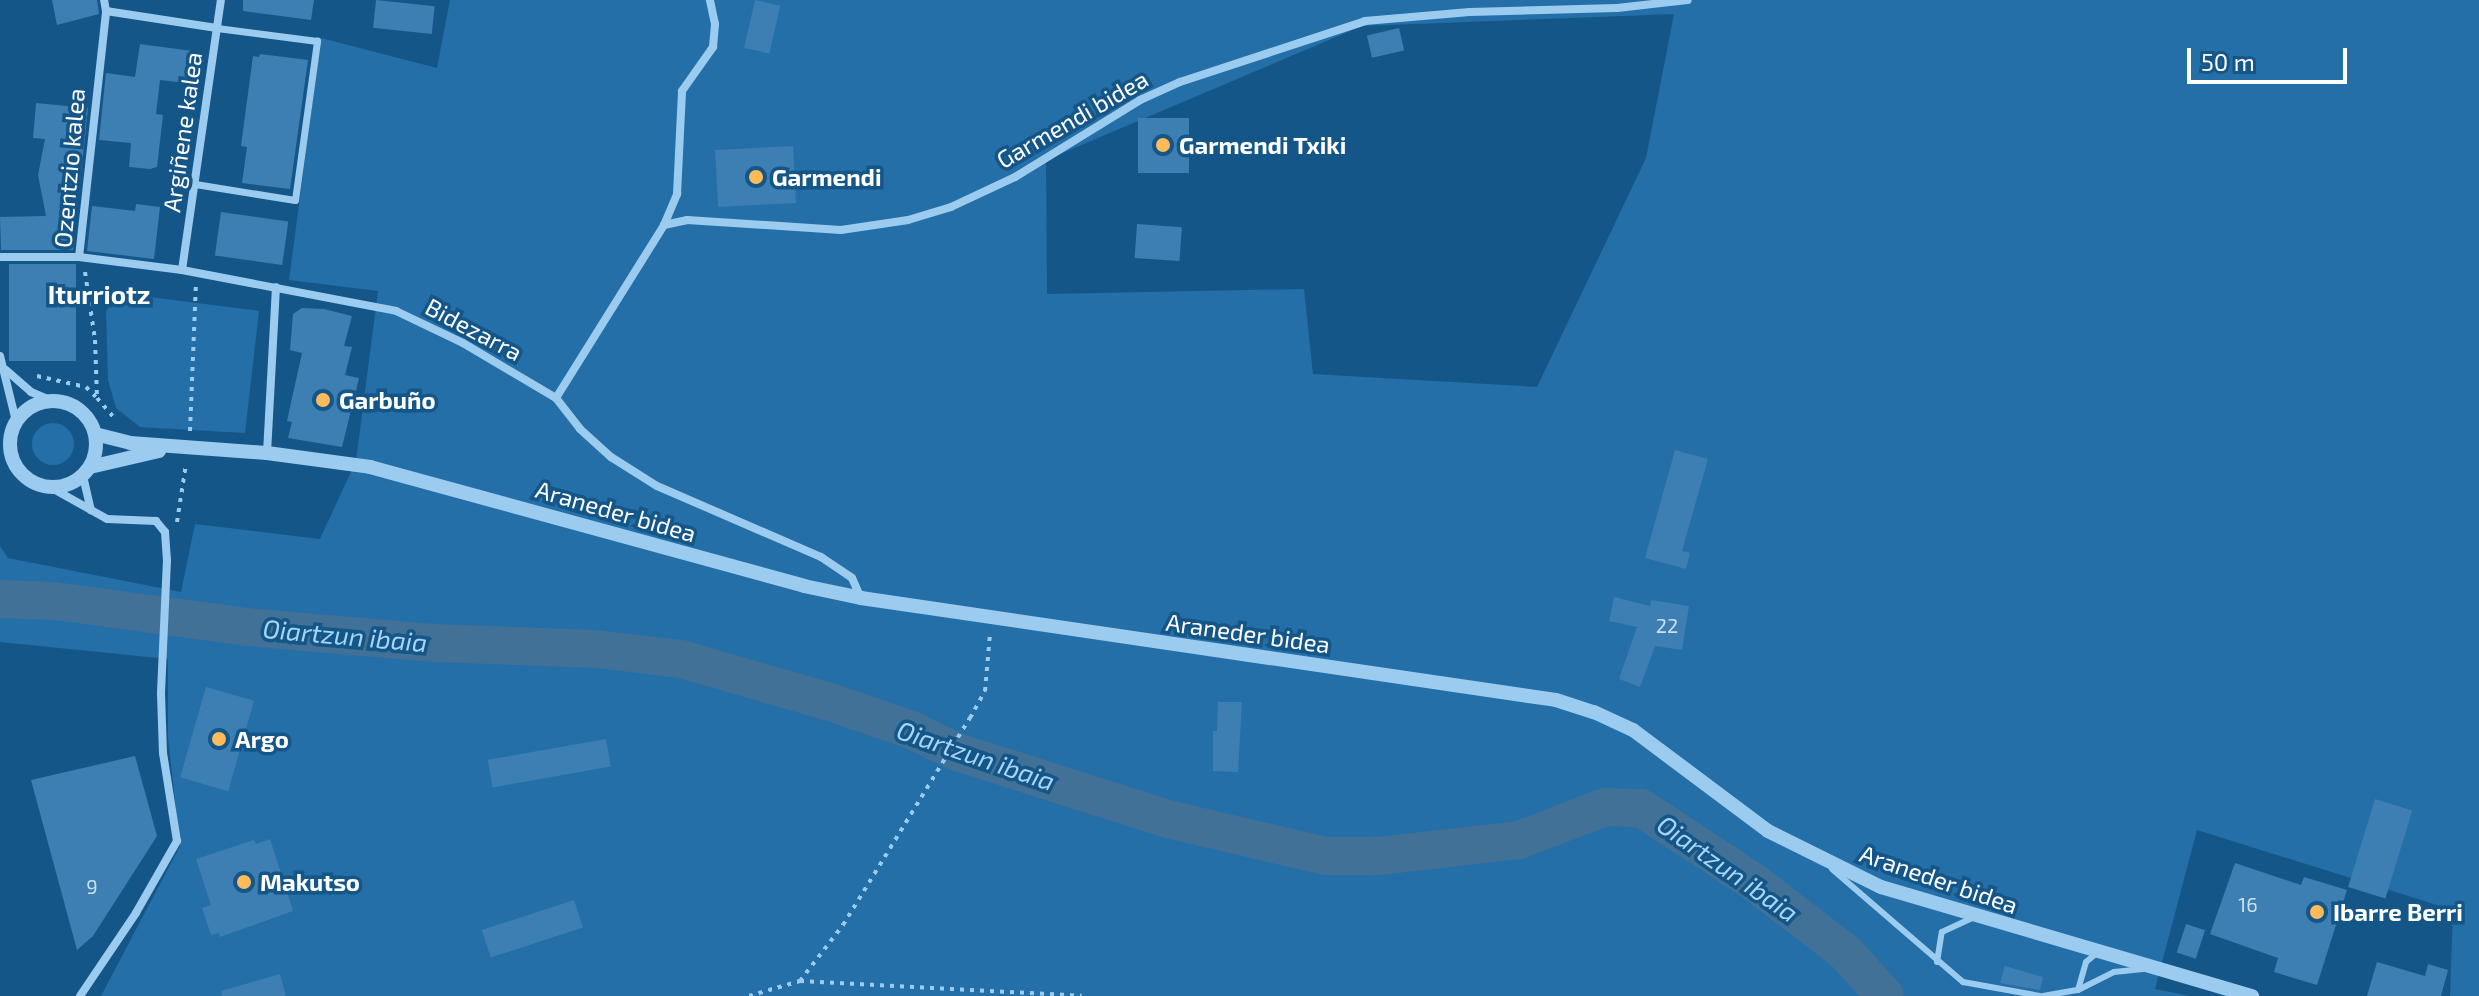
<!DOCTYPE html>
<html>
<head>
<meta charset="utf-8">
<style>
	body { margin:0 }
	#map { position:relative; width:2479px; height:996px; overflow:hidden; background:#155689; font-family:"Exo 2",sans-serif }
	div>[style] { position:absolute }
	.green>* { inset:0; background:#246fa7 }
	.round { border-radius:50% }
	.river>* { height:38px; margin:-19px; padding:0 19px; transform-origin:19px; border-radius:19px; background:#417197 }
	.building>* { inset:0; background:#3d7fb2; transform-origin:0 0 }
	.path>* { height:4px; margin-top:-2px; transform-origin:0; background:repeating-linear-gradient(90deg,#9bccef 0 4px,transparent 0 10px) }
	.service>* { height:6px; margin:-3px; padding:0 3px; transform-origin:3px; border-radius:3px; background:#9bccef }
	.pedestrian>* { height:7px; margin:-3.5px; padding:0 3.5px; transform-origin:3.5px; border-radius:3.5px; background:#9bccef }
	.minor>* { height:8px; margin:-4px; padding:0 4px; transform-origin:4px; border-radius:4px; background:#9bccef }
	.tertiary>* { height:14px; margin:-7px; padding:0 7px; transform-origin:7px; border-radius:7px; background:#9bccef }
	.tertiary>.ring { margin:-7px; padding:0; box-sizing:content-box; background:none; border:14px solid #9bccef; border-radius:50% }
	.dots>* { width:22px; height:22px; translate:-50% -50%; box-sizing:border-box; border:4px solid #155689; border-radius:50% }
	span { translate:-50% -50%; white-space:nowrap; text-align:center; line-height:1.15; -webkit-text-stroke:7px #155689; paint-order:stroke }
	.number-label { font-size:20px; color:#cedfec }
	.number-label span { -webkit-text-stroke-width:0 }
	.street-label { font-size:24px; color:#fff }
	.poi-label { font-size:24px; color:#fff; font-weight:700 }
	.left { translate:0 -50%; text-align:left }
	.neighbourhood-label { font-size:26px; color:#fff; font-weight:700 }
	.water-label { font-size:26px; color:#a7d5f7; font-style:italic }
	.scale { position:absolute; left:2187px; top:48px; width:160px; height:36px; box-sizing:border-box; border:4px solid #fff; border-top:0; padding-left:10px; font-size:24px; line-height:28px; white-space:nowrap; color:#fff; -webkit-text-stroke:6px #155689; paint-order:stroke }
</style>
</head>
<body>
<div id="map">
	<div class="green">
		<div style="clip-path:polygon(evenodd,450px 0,2479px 0,2479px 996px,2450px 996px,2453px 910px,2197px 830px,2155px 989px,2190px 996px,101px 996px,180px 846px,168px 737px,168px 659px,0 642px,0 546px,8px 558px,181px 592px,195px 524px,320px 539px,356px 461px,378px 291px,289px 280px,321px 38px,437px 68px,450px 0,1674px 14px,1646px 158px,1537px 387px,1313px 374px,1304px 289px,1047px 294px,1046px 160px,1362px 26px,1674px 14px)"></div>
		<div style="clip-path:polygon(118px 293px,259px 311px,245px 433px,140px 427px,116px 408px,108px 380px,106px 311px)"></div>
		<div class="round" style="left:32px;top:423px;width:42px;height:42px"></div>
	</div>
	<div class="river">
		<div style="left:0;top:599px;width:55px;rotate:2.1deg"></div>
		<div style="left:55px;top:601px;width:194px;rotate:7.7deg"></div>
		<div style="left:247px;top:627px;width:188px;rotate:4.9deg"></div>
		<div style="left:434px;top:643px;width:163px;rotate:2.1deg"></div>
		<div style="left:597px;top:649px;width:85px;rotate:6.8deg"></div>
		<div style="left:681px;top:659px;width:158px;rotate:16.1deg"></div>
		<div style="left:833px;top:703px;width:80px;rotate:18.9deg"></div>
		<div style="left:909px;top:729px;width:53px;rotate:25.6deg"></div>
		<div style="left:957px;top:752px;width:225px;rotate:17.6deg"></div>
		<div style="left:1172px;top:820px;width:158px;rotate:13.2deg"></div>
		<div style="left:1326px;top:856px;width:53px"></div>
		<div style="left:1379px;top:856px;width:141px;rotate:-6.5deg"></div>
		<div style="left:1519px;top:840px;width:92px;rotate:-21deg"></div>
		<div style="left:1605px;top:807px;width:36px;rotate:2deg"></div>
		<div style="left:1641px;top:808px;width:136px;rotate:33.3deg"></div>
		<div style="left:1755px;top:883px;width:113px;rotate:37.5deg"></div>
		<div style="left:1845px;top:952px;width:59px;rotate:47.7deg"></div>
	</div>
	<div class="building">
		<div style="clip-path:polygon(52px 0,97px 0,99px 14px,57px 25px)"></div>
		<div style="clip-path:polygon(243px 0,314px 0,311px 20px,243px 11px)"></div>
		<div style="left:376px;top:0;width:59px;height:28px;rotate:6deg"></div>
		<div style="left:755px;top:0;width:26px;height:49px;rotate:13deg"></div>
		<div style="left:1399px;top:28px;width:23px;height:33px;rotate:77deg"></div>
		<div style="clip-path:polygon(140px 44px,192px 51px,188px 83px,160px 80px,156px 114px,163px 115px,157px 167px,150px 169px,129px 167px,131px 143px,99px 140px,106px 73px,135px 77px)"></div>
		<div style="clip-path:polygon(260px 54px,308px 60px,290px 189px,242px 183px,247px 147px,241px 146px,253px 56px,259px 57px)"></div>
		<div style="clip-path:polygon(36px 103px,88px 108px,73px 250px,1px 250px,0 217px,46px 216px,38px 175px,45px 139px,33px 138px)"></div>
		<div style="left:1138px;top:118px;width:51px;height:55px"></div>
		<div style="left:793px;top:146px;width:57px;height:78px;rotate:87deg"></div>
		<div style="clip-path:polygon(136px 204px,160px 207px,154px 259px,87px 251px,92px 206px,135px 211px)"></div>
		<div style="left:221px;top:212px;width:68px;height:44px;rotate:8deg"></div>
		<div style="left:1137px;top:224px;width:45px;height:34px;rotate:4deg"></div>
		<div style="left:9px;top:264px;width:67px;height:97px"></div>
		<div style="clip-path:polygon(302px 308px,324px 309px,352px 316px,344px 346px,352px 347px,345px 375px,359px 378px,342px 447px,288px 438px,292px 422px,287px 421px,302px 353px,290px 350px,293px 314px)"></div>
		<div style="clip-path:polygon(1675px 450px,1708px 459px,1682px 551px,1690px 553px,1686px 569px,1645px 558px)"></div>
		<div style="clip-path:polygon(1614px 597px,1650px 606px,1651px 600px,1689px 606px,1682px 650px,1655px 646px,1640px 687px,1619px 679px,1637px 627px,1609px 621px)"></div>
		<div style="left:206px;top:687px;width:50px;height:94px;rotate:16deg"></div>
		<div style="clip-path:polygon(1218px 702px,1242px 702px,1238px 772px,1213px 771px,1213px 731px,1217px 731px)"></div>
		<div style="left:606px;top:739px;width:28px;height:120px;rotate:80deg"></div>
		<div style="clip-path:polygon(135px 756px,157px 836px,93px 936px,77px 950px,31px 780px)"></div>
		<div style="left:2375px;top:799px;width:39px;height:92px;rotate:17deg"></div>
		<div style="clip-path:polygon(270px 839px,293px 911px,220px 937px,219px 933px,211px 935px,202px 908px,211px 905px,196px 859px,254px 840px,256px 844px)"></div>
		<div style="clip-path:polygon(2235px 863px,2301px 885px,2304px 877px,2347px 890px,2317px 985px,2274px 972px,2278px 958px,2210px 934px)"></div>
		<div style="left:574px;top:900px;width:29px;height:97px;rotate:72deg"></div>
		<div style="left:2186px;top:924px;width:20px;height:30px;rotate:18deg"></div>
		<div style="clip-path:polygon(2377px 962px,2425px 976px,2428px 964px,2448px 970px,2441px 996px,2367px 996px)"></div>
		<div style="clip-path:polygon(2005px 966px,2043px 977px,2040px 990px,2000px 983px)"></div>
		<div style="clip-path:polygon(280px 974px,286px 996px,222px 996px,221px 991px)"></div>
	</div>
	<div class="path">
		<div style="left:85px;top:272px;width:69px;rotate:81.6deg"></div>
		<div style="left:95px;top:340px;width:58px;rotate:88deg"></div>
		<div style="left:97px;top:398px;width:28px;rotate:49deg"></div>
		<div style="left:37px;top:376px;width:50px;rotate:12.7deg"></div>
		<div style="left:86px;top:387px;width:16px;rotate:45deg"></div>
		<div style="left:190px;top:431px;width:147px;rotate:-87.7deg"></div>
		<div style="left:177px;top:522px;width:59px;rotate:-81.2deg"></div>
		<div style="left:800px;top:981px;width:71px;rotate:-52.5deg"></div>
		<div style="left:843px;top:925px;width:243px;rotate:-58.5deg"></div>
		<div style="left:970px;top:718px;width:31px;rotate:-61deg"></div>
		<div style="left:985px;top:691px;width:57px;rotate:-85deg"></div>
		<div style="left:749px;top:996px;width:53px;rotate:-16.4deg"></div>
		<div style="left:800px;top:981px;width:282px;rotate:3deg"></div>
	</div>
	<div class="service">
		<div style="left:1832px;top:869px;width:173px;rotate:40.8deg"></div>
		<div style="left:1963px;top:982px;width:78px;rotate:10.3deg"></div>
		<div style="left:1937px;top:962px;width:30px;rotate:-81deg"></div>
		<div style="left:1942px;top:932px;width:35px;rotate:-25deg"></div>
		<div style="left:2078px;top:990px;width:29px;rotate:-74deg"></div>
		<div style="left:2086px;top:962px;width:16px;rotate:-40deg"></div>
		<div style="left:2043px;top:996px;width:36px;rotate:-10deg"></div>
		<div style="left:2078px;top:990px;width:40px;rotate:-26.6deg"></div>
		<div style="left:2114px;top:972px;width:29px;rotate:-6deg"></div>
	</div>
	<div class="pedestrian">
		<div style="left:195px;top:184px;width:101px;rotate:9.1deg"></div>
		<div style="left:295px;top:200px;width:161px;rotate:-82.1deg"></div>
		<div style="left:317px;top:41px;width:101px;rotate:-172.6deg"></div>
	</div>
	<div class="minor">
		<div style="left:106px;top:11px;width:112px;rotate:8.7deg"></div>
		<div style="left:664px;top:225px;width:34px;rotate:-67deg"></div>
		<div style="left:677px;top:194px;width:103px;rotate:-87.2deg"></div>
		<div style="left:682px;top:91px;width:54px;rotate:-54.8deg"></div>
		<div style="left:713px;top:47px;width:23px;rotate:-85deg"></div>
		<div style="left:715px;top:24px;width:25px;rotate:-102deg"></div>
		<div style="left:0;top:257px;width:79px"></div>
		<div style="left:79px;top:257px;width:104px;rotate:7.2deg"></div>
		<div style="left:182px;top:270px;width:218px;rotate:10.8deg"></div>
		<div style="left:396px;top:311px;width:74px;rotate:25.5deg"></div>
		<div style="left:463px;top:343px;width:108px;rotate:30.6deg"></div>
		<div style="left:556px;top:398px;width:39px;rotate:52deg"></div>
		<div style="left:580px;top:429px;width:42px;rotate:42.1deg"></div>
		<div style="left:611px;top:457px;width:54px;rotate:32.2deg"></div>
		<div style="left:657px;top:486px;width:179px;rotate:23.4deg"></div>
		<div style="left:821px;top:557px;width:37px;rotate:34deg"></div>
		<div style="left:852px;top:578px;width:22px;rotate:66deg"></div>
		<div style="left:79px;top:257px;width:247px;rotate:-83.7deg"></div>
		<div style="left:106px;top:11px;width:11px;rotate:-100deg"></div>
		<div style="left:182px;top:270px;width:273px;rotate:-81.8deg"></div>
		<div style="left:0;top:356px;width:67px;rotate:76.2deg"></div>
		<div style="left:6px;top:370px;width:33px;rotate:41deg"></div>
		<div style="left:31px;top:392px;width:23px;rotate:23deg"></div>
		<div style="left:556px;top:398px;width:204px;rotate:-58deg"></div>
		<div style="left:664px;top:225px;width:24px;rotate:-12deg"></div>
		<div style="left:687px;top:220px;width:154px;rotate:3.7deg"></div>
		<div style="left:841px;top:230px;width:68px;rotate:-8.5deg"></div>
		<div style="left:908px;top:220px;width:45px;rotate:-16.8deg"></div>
		<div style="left:951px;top:207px;width:71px;rotate:-25.1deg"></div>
		<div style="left:1015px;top:177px;width:147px;rotate:-31.6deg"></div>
		<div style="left:1140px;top:100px;width:44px;rotate:-24.2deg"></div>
		<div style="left:1180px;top:82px;width:195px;rotate:-18.2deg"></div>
		<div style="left:1365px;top:21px;width:105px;rotate:-4.9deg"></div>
		<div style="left:1470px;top:12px;width:147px;rotate:-1.6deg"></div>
		<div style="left:1617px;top:8px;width:71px;rotate:-6.4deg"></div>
		<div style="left:267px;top:453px;width:166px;rotate:-86.9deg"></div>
		<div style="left:83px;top:476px;width:35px;rotate:77deg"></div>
		<div style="left:50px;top:487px;width:65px;rotate:29.3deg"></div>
		<div style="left:107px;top:519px;width:49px;rotate:2.3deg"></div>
		<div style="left:156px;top:521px;width:14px;rotate:51deg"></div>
		<div style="left:165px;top:532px;width:28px;rotate:86deg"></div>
		<div style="left:167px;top:560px;width:134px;rotate:92.6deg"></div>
		<div style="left:161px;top:694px;width:59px;rotate:88.1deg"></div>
		<div style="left:163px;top:753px;width:89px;rotate:81deg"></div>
		<div style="left:177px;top:841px;width:83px;rotate:119.7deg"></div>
		<div style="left:136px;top:913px;width:100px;rotate:124deg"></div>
	</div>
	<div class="tertiary">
		<div class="ring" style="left:10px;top:401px;width:72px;height:72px"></div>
		<div style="left:95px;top:434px;width:36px;rotate:14deg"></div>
		<div style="left:130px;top:443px;width:137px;rotate:4.2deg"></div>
		<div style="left:267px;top:453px;width:104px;rotate:7.7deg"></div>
		<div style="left:370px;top:467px;width:450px;rotate:15.3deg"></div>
		<div style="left:804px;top:586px;width:58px;rotate:11.9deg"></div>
		<div style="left:861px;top:598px;width:702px;rotate:8.35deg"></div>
		<div style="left:1556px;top:700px;width:40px;rotate:18deg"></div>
		<div style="left:1594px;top:712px;width:43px;rotate:24.8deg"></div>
		<div style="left:1633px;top:730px;width:169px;rotate:36.8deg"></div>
		<div style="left:1768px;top:831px;width:126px;rotate:26.4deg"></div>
		<div style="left:1881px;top:887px;width:387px;rotate:16.4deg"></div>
		<div style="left:90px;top:467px;width:71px;rotate:-13.1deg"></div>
	</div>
	<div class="dots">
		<div style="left:1163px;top:145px;background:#ffbb59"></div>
		<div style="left:756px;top:177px;background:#ffbb59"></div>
		<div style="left:323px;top:400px;background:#ffbb59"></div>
		<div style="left:219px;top:739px;background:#ffbb59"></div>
		<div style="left:244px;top:882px;background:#ffbb59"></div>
		<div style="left:2317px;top:912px;background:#ffbb59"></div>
	</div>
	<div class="number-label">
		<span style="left:1667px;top:625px">22</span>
		<span style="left:92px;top:886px">9</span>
		<span style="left:2248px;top:904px">16</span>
	</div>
	<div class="street-label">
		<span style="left:1072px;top:119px;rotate:-30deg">Garmendi bidea</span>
		<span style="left:182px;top:132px;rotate:-82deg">Argiñene kalea</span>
		<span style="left:69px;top:168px;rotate:-85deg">Ozentzio kalea</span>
		<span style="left:474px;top:329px;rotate:28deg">Bidezarra</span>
		<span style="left:616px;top:511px;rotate:16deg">Araneder bidea</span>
		<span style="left:1248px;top:633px;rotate:8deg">Araneder bidea</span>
		<span style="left:1939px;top:879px;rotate:19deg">Araneder bidea</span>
	</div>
	<div class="poi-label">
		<span class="left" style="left:1179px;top:145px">Garmendi Txiki</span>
		<span class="left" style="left:772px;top:177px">Garmendi</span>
		<span class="left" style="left:339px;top:400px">Garbuño</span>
		<span class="left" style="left:235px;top:739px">Argo</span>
		<span class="left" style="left:260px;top:882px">Makutso</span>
		<span class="left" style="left:2333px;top:912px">Ibarre Berri</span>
	</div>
	<div class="neighbourhood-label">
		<span style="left:99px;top:294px">Iturriotz</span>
	</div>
	<div class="water-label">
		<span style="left:345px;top:635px;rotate:5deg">Oiartzun ibaia</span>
		<span style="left:976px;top:755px;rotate:19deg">Oiartzun ibaia</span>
		<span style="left:1728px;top:868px;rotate:35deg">Oiartzun ibaia</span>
	</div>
	<div class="scale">50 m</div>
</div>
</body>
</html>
